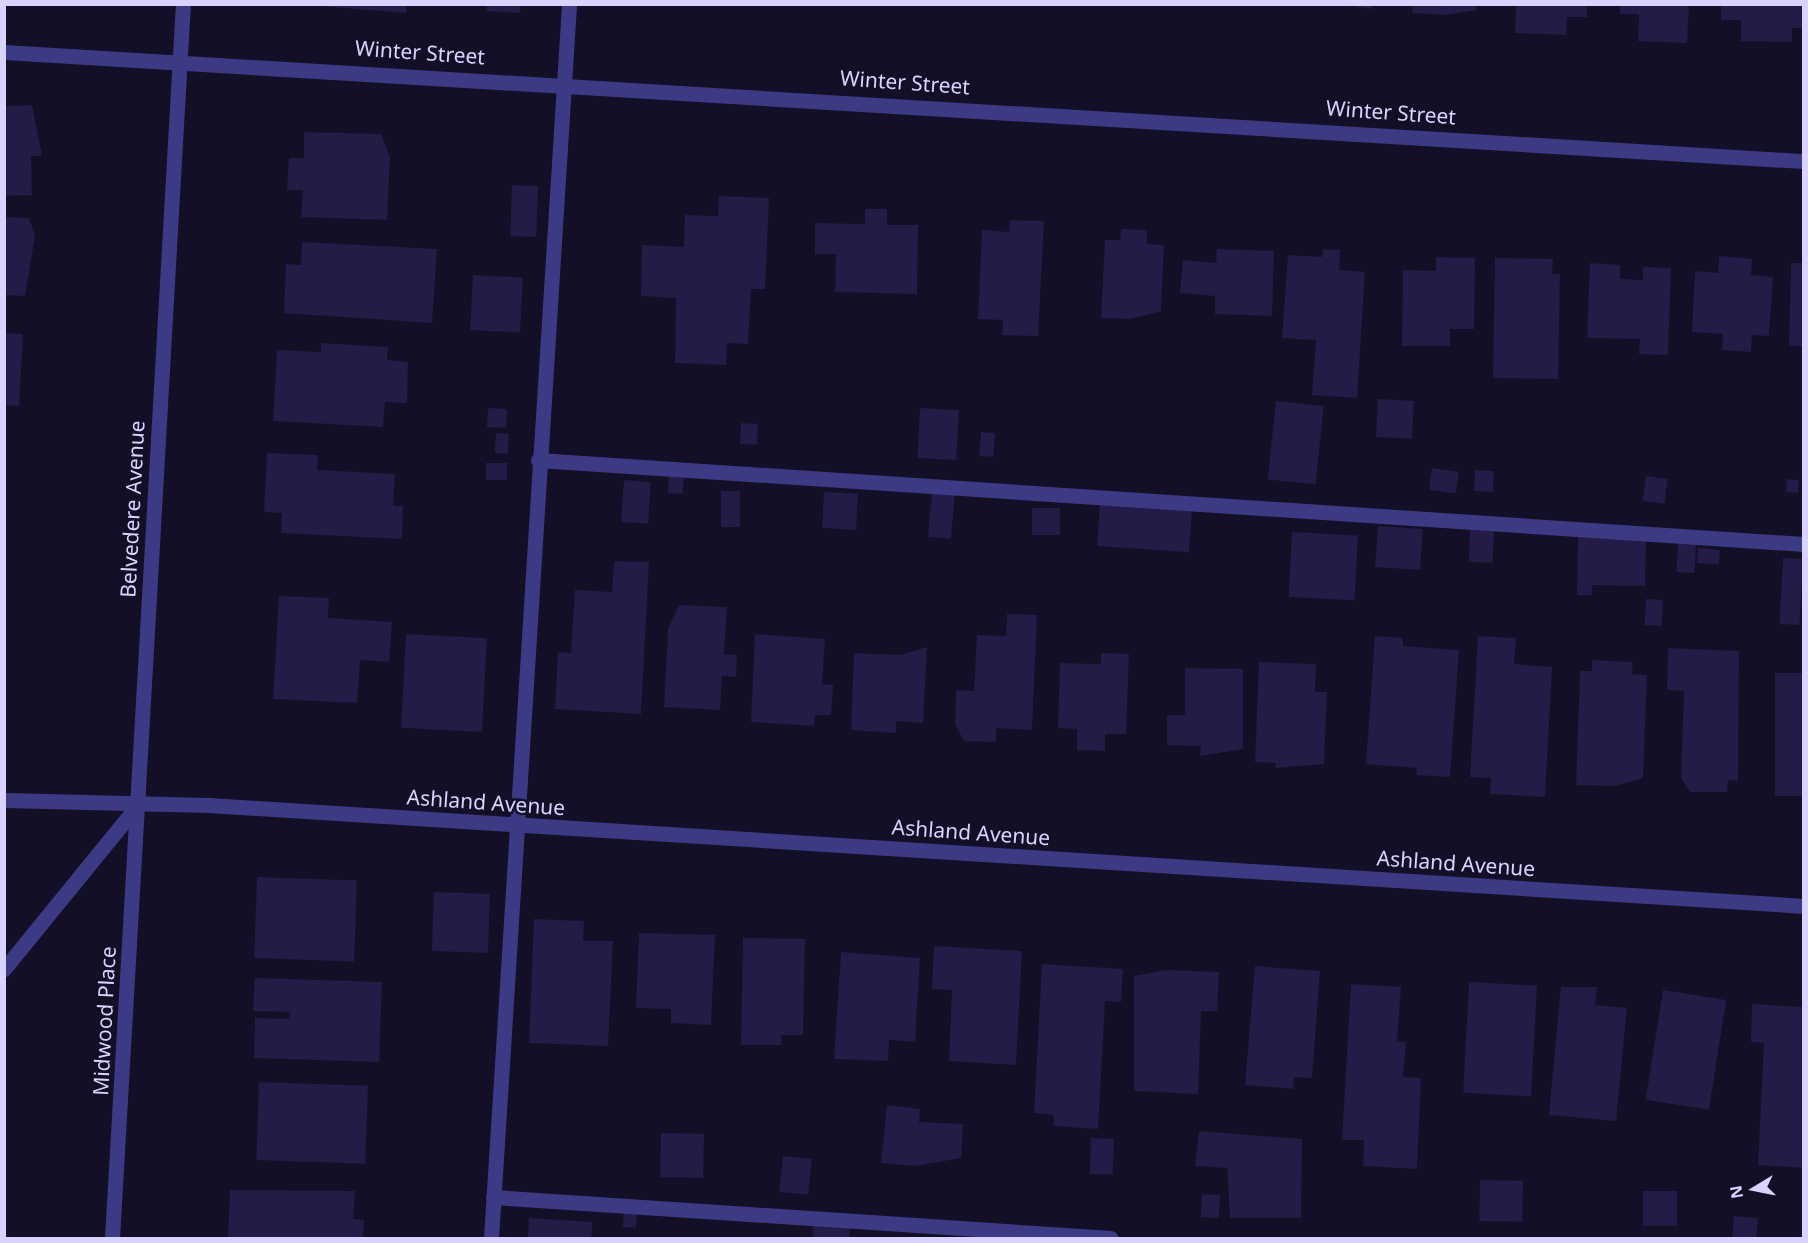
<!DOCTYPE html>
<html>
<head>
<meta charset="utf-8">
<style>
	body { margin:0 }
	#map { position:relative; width:1808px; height:1243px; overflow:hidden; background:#130f26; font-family:"Noto Sans",sans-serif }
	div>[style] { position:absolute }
	.building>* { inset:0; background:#241b47; transform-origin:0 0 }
	.minor>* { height:15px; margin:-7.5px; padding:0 7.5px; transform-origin:7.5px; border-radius:7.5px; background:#3d3a85 }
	span { translate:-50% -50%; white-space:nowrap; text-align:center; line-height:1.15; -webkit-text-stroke:5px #130f26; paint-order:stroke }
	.street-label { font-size:21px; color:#d9d4ff }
	.frame { position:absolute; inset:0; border:6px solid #d9d4ff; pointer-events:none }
	.north { position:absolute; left:1724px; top:1159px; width:60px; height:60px; -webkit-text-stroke:4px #130f26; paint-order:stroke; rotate:260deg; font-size:16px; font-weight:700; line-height:24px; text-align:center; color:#d9d4ff }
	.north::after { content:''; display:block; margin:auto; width:21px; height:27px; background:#d9d4ff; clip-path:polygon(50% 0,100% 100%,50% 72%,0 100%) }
</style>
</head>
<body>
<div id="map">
	<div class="building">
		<div style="clip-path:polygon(295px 4px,407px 4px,406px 13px)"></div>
		<div style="clip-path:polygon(487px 4px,521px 4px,520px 13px,487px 11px)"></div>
		<div style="clip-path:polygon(1339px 4px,1372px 4px,1372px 9px)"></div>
		<div style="clip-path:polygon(1413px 4px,1477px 4px,1476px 10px,1445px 15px,1412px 13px)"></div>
		<div style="clip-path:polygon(1516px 4px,1587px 4px,1587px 17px,1567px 17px,1566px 35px,1515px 33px)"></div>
		<div style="clip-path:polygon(1620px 4px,1689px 4px,1687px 43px,1638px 41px,1639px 14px,1620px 14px)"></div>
		<div style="clip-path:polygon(1721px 4px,1803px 4px,1803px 28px,1792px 28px,1792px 42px,1741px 41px,1741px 20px,1721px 20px)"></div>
		<div style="clip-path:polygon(32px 105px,42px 156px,31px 156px,32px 195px,4px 196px,6px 106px)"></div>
		<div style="clip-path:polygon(304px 132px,381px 134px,390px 157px,387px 220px,301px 217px,303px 190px,287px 190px,289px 158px,304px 158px)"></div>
		<div style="left:512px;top:185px;width:26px;height:51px;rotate:2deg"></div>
		<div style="clip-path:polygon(719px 196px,769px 198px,765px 289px,751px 289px,748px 344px,727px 343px,726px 365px,675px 363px,676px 298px,641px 296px,642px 245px,684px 247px,685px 215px,718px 216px)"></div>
		<div style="clip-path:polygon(865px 209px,887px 209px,887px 225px,918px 225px,917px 294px,835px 292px,836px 254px,815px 254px,815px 223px,865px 224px)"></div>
		<div style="clip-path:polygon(4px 217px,29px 218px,35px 236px,25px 296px,4px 295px)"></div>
		<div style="clip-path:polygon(1010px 220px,1044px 221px,1038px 336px,1002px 335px,1003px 320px,978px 319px,982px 230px,1009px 232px)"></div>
		<div style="clip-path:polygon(1121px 229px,1147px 230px,1147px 244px,1164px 245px,1161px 311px,1131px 319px,1101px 318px,1105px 240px,1120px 240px)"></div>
		<div style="clip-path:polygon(302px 242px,437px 249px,432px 323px,284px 313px,286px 264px,301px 265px)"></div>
		<div style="clip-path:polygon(1217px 249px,1274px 251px,1272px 316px,1215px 314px,1215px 296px,1180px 293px,1183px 260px,1216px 263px)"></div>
		<div style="clip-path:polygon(1323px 249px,1340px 250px,1339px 270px,1365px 272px,1357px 398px,1312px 395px,1316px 340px,1282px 338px,1288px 255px,1322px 257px)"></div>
		<div style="clip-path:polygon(1719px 256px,1752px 259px,1751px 275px,1773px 277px,1769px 336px,1752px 335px,1751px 352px,1722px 350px,1723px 334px,1692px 332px,1695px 271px,1718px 273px)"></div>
		<div style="clip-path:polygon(1436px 257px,1475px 258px,1474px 329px,1450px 329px,1450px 346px,1402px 346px,1403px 270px,1436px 271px)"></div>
		<div style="clip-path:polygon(1495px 258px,1553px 259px,1552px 274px,1560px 274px,1558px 379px,1493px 378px)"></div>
		<div style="clip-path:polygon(1590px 263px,1620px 265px,1620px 279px,1643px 280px,1643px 267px,1671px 268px,1668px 355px,1639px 354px,1640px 339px,1587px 338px)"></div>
		<div style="clip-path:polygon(1791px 263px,1803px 263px,1803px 346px,1789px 346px)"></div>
		<div style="left:473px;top:275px;width:50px;height:55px;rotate:3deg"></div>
		<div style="clip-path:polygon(4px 333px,23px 334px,19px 406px,4px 405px)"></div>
		<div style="clip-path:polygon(321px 343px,388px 347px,387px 360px,408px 362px,407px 403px,385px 402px,383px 427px,273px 421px,277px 350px,321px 352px)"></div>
		<div style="left:1378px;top:399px;width:36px;height:38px;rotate:3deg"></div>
		<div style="left:1276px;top:401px;width:48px;height:79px;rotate:6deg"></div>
		<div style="left:488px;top:408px;width:19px;height:19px;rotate:3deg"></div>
		<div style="left:920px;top:408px;width:39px;height:50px;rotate:3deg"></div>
		<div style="left:741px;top:423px;width:17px;height:21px;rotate:3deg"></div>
		<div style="left:981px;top:432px;width:14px;height:24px;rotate:4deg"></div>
		<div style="left:496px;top:433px;width:13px;height:20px;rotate:4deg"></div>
		<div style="clip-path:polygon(267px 453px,318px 455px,317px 470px,395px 474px,393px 506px,403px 506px,402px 539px,281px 533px,282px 513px,264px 512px)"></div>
		<div style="left:486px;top:463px;width:21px;height:17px"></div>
		<div style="left:1432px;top:468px;width:27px;height:22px;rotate:8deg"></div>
		<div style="left:1475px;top:470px;width:19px;height:21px;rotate:3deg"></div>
		<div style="left:669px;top:474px;width:15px;height:19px;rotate:4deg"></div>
		<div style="left:1646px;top:476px;width:22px;height:25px;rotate:8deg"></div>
		<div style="left:1787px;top:479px;width:12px;height:13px;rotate:5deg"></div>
		<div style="left:624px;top:480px;width:27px;height:42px;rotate:4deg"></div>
		<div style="left:721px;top:491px;width:19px;height:36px"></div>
		<div style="left:932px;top:491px;width:23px;height:46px;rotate:5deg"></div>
		<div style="left:824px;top:492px;width:34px;height:36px;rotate:3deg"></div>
		<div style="left:1100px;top:504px;width:92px;height:42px;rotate:4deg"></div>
		<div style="left:1032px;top:508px;width:28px;height:27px"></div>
		<div style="left:1378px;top:526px;width:45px;height:41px;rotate:4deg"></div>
		<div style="left:1470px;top:527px;width:24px;height:35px;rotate:2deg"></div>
		<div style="left:1292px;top:532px;width:66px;height:65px;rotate:3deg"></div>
		<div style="clip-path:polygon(1578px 537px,1646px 538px,1645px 586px,1592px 585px,1592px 595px,1577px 595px)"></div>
		<div style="left:1678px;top:543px;width:18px;height:29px;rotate:3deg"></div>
		<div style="left:1698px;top:548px;width:22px;height:15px;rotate:5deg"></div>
		<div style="left:1783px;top:558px;width:20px;height:66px;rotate:3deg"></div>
		<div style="clip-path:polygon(614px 561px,649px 562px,641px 714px,555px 709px,558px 652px,571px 653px,575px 590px,612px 592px)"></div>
		<div style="clip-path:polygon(279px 596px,329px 598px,328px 618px,392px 622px,389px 662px,360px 660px,357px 703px,273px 699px)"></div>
		<div style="left:1646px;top:599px;width:17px;height:26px;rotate:3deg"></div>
		<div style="clip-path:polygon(679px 605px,727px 607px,724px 654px,737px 655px,736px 677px,722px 676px,720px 710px,664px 707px,668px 629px)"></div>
		<div style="clip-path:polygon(1007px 614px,1037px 615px,1032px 730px,996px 728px,996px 742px,964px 741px,955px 724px,956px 690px,974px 691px,977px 635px,1006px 636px)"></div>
		<div style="left:406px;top:634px;width:81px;height:94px;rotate:3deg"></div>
		<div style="clip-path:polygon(755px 634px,825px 639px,822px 684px,833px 685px,831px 715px,815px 715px,814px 726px,751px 722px)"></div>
		<div style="clip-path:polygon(1375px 636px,1403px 638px,1403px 646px,1459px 650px,1450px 777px,1416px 775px,1417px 768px,1366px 764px)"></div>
		<div style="clip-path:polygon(1478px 636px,1516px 638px,1514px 664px,1552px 667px,1545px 797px,1490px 794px,1491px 778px,1470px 777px)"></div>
		<div style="clip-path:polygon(927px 647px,923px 723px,896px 721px,896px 733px,851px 730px,854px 653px,900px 655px)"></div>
		<div style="clip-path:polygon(1668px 648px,1739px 651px,1738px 781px,1728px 780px,1727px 792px,1690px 792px,1681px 778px,1684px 691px,1667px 690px)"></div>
		<div style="clip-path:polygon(1101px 653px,1129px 654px,1126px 734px,1105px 734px,1105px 751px,1077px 750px,1077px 729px,1058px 728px,1060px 663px,1101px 664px)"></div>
		<div style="clip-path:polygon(1592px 660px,1633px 662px,1632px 674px,1647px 675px,1643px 778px,1616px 786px,1576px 785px,1580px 671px,1592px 671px)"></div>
		<div style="clip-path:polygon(1259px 662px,1316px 664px,1315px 692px,1327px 692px,1324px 764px,1275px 768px,1276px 763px,1255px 762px)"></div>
		<div style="clip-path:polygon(1185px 668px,1243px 669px,1243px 749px,1200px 756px,1201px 746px,1167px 745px,1167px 715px,1185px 715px)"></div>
		<div style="left:1775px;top:673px;width:28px;height:123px"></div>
		<div style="left:257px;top:877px;width:100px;height:81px;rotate:2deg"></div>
		<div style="left:434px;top:892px;width:56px;height:59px;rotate:2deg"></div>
		<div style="clip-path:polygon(534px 919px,584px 921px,583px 941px,613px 941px,608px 1046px,529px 1043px)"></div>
		<div style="clip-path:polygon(639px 933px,715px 935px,711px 1025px,671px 1023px,671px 1009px,636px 1008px)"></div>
		<div style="clip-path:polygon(743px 938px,805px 939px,803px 1035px,781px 1035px,781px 1045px,741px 1045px)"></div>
		<div style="clip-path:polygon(934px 946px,1022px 951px,1016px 1065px,949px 1061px,952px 990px,932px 989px)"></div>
		<div style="clip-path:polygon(841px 952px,920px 958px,915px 1042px,889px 1040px,888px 1061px,834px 1059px)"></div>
		<div style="clip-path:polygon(1042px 964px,1123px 969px,1121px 1002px,1105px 1001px,1098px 1129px,1053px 1126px,1054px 1115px,1034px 1113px)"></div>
		<div style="clip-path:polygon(1255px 966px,1320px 971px,1312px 1078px,1294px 1077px,1293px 1089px,1245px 1085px)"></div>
		<div style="clip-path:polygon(1165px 970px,1219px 972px,1217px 1011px,1201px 1011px,1198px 1094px,1134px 1091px,1134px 976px)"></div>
		<div style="clip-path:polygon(255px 978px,382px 982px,379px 1062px,254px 1058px,255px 1018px,289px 1019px,290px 1012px,253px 1011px)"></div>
		<div style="left:1469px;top:982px;width:68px;height:111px;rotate:3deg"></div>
		<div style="clip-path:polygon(1351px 984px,1401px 987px,1397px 1041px,1406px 1042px,1403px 1077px,1421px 1078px,1417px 1169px,1363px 1166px,1364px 1140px,1342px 1140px)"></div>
		<div style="clip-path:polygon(1561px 987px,1597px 987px,1595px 1005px,1627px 1008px,1616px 1121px,1549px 1115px)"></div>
		<div style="left:1663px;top:990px;width:64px;height:111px;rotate:9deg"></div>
		<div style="clip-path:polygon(1752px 1004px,1803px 1007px,1803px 1168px,1758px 1165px,1764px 1043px,1751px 1042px)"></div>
		<div style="left:259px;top:1082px;width:109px;height:78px;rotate:2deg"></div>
		<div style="clip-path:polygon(887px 1105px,920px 1109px,919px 1122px,963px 1124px,961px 1158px,915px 1166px,881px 1163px)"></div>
		<div style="clip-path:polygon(1199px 1131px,1302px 1139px,1301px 1218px,1230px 1218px,1227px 1168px,1195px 1166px)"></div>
		<div style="left:661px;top:1133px;width:43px;height:44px;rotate:1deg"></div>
		<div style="left:1091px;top:1138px;width:23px;height:36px;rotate:2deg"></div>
		<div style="left:783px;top:1156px;width:29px;height:36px;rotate:6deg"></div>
		<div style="left:1480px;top:1180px;width:43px;height:41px;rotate:1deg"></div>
		<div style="clip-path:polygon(230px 1190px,355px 1191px,353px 1219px,364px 1220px,363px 1238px,228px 1238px)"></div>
		<div style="left:1643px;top:1191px;width:34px;height:35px"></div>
		<div style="left:1202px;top:1194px;width:18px;height:23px;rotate:3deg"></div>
		<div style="left:624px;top:1210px;width:13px;height:17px;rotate:4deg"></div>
		<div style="left:1734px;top:1216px;width:24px;height:22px;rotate:5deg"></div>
		<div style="clip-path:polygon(529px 1218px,593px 1222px,591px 1238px,528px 1238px)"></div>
		<div style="left:813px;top:1223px;width:37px;height:15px;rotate:2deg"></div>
	</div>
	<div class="minor">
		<div style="left:4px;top:52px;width:1803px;rotate:3.47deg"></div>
		<div style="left:538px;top:460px;width:1269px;rotate:3.8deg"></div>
		<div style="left:4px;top:800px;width:205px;rotate:1.4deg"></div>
		<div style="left:209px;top:805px;width:1598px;rotate:3.62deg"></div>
		<div style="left:4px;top:969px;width:210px;rotate:-50.8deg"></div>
		<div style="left:137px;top:806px;width:803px;rotate:-86.72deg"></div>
		<div style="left:493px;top:1197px;width:619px;rotate:3.8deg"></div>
		<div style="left:112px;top:1238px;width:433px;rotate:-86.7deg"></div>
		<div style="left:491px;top:1238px;width:1236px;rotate:-86.38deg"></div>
	</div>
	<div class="street-label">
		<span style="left:420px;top:52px;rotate:4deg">Winter Street</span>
		<span style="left:905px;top:82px;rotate:4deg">Winter Street</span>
		<span style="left:1391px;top:112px;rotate:4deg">Winter Street</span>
		<span style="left:132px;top:509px;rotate:-87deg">Belvedere Avenue</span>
		<span style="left:486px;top:802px;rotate:4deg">Ashland Avenue</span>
		<span style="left:971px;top:832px;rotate:4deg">Ashland Avenue</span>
		<span style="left:1456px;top:863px;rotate:4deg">Ashland Avenue</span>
		<span style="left:104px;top:1021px;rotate:-87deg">Midwood Place</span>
	</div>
	<div class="frame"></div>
	<div class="north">N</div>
</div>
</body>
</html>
